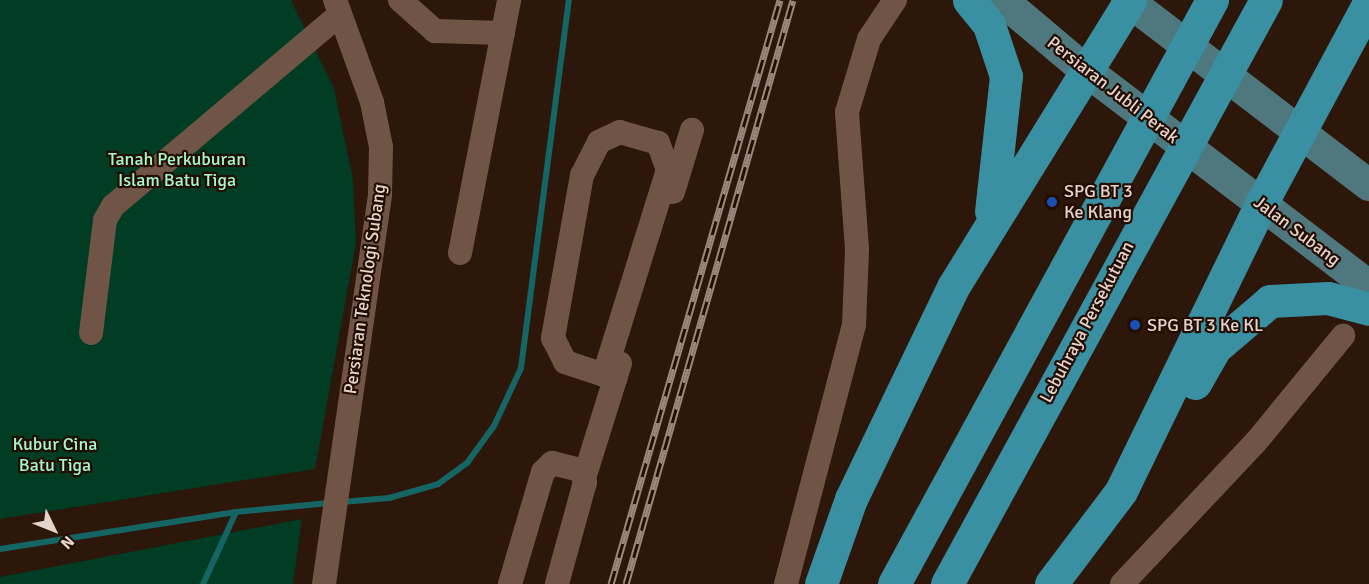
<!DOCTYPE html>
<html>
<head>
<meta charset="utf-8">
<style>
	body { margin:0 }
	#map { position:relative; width:1369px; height:584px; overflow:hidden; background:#2d160a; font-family:Signika,sans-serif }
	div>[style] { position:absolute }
	.green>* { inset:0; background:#013c24 }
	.stream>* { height:6px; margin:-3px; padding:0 3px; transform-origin:3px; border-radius:3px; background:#156565 }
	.minor>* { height:24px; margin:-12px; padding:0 12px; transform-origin:12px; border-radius:12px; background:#705547 }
	.major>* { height:32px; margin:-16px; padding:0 16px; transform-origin:16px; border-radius:16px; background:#4e787e }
	.highway>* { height:33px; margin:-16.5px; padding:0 16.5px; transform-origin:16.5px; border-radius:16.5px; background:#3890a2 }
	.rail>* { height:7px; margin-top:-3.5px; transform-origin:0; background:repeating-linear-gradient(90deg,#230d03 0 14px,#9a887e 0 28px); box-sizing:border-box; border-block:2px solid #9a887e }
	.dots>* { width:16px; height:16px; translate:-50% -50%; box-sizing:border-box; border:3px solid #230d03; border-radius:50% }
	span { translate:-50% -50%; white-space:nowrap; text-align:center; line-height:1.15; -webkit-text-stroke:4.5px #230d03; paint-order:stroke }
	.street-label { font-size:18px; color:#e4d4cc }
	.park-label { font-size:18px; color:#a5f8cc }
	.poi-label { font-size:18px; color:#e4d4cc }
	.left { translate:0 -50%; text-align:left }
	.north { position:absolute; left:24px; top:500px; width:60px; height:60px; -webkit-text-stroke:4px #230d03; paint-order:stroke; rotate:133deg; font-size:16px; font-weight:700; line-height:24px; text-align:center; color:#e4d4cc }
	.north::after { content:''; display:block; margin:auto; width:21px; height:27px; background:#e4d4cc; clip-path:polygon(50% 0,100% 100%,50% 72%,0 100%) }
</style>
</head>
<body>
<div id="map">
	<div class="green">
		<div style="clip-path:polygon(0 0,291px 0,334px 88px,353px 180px,356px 243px,315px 469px,0 519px)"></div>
		<div style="clip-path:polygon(302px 519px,293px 584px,0 584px,0 577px)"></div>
	</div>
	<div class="stream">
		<div style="left:342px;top:502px;width:47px;rotate:-4.9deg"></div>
		<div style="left:389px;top:498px;width:51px;rotate:-15.9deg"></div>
		<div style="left:438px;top:484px;width:36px;rotate:-36deg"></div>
		<div style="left:467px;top:463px;width:46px;rotate:-53.9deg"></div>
		<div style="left:494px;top:426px;width:64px;rotate:-65deg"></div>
		<div style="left:521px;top:368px;width:371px;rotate:-82.6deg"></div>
		<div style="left:0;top:549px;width:239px;rotate:-8.9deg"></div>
		<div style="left:236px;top:512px;width:93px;rotate:-5.5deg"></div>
		<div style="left:203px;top:584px;width:79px;rotate:-65.4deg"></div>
	</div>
	<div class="minor">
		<div style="left:400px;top:0;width:47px;rotate:41.5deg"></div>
		<div style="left:435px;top:31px;width:68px;rotate:1.7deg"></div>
		<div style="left:673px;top:192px;width:65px;rotate:-73deg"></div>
		<div style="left:460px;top:253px;width:258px;rotate:-79deg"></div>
		<div style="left:91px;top:333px;width:114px;rotate:-82.9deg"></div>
		<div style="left:105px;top:220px;width:16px;rotate:-60deg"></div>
		<div style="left:113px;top:206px;width:297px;rotate:-40.2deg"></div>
		<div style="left:604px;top:375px;width:215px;rotate:-72.7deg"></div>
		<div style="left:668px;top:170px;width:29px;rotate:-110deg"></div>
		<div style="left:658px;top:143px;width:40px;rotate:-164deg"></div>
		<div style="left:620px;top:132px;width:23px;rotate:155deg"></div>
		<div style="left:599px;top:142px;width:37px;rotate:117deg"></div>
		<div style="left:582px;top:175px;width:166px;rotate:100.1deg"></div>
		<div style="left:553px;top:338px;width:27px;rotate:63deg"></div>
		<div style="left:565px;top:362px;width:41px;rotate:18.4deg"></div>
		<div style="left:604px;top:375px;width:12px;rotate:20deg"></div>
		<div style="left:585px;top:475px;width:117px;rotate:-72.6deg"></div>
		<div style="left:324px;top:584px;width:394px;rotate:-81.8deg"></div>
		<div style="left:380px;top:194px;width:47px;rotate:-88.8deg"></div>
		<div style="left:381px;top:147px;width:46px;rotate:-101.3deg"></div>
		<div style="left:372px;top:102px;width:109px;rotate:-109.9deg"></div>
		<div style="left:510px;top:584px;width:117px;rotate:-73.6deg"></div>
		<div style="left:543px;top:472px;width:13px;rotate:-45deg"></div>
		<div style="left:552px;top:463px;width:30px;rotate:14deg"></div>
		<div style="left:581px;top:470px;width:13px;rotate:72deg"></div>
		<div style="left:585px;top:482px;width:106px;rotate:105.4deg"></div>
		<div style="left:786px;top:584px;width:268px;rotate:-75.3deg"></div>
		<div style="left:854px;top:325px;width:76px;rotate:-87.7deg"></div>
		<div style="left:857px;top:249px;width:137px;rotate:-94.2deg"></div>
		<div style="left:847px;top:112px;width:76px;rotate:-73.2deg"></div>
		<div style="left:869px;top:39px;width:47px;rotate:-56.3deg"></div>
		<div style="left:1122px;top:584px;width:194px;rotate:-46.7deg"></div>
		<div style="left:1255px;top:443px;width:139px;rotate:-50.6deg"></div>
	</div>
	<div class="major">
		<div style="left:1002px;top:0;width:107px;rotate:40.1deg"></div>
		<div style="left:1084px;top:69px;width:358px;rotate:37.3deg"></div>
		<div style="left:1127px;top:0;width:305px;rotate:37.4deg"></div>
	</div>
	<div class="highway">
		<div style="left:969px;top:0;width:32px;rotate:51deg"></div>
		<div style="left:989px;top:25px;width:54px;rotate:71.6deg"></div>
		<div style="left:1006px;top:76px;width:136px;rotate:96.3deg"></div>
		<div style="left:1195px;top:383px;width:40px;rotate:-60.3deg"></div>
		<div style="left:1215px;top:348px;width:72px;rotate:-40.5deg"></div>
		<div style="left:1270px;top:301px;width:58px;rotate:-3deg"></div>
		<div style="left:1328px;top:298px;width:42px;rotate:15deg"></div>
		<div style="left:821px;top:584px;width:90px;rotate:-70.6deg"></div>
		<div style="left:851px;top:499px;width:235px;rotate:-64.3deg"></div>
		<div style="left:953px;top:287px;width:337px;rotate:-58.3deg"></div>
		<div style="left:894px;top:584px;width:665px;rotate:-61.43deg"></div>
		<div style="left:947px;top:584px;width:665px;rotate:-61.36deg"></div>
		<div style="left:1051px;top:584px;width:116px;rotate:-53deg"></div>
		<div style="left:1121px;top:491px;width:319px;rotate:-64deg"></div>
		<div style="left:1261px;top:204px;width:228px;rotate:-61.8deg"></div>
	</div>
	<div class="rail">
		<div style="left:611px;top:584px;width:608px;rotate:-73.86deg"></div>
		<div style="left:626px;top:584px;width:607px;rotate:-74.04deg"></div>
	</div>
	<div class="dots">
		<div style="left:1052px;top:202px;background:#1a4fb4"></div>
		<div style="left:1135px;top:325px;background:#1a4fb4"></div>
	</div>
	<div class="street-label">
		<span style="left:1113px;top:90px;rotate:38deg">Persiaran Jubli Perak</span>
		<span style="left:1297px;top:231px;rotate:37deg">Jalan Subang</span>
		<span style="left:365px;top:289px;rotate:-82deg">Persiaran Teknologi Subang</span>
		<span style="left:1087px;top:322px;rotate:-62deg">Lebuhraya Persekutuan</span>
	</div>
	<div class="park-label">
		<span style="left:177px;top:170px">Tanah Perkuburan<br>Islam Batu Tiga</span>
		<span style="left:55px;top:455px">Kubur Cina<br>Batu Tiga</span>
	</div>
	<div class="poi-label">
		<span class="left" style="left:1064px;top:202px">SPG BT 3<br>Ke Klang</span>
		<span class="left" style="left:1147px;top:325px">SPG BT 3 Ke KL</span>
	</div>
	<div class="north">N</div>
</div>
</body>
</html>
